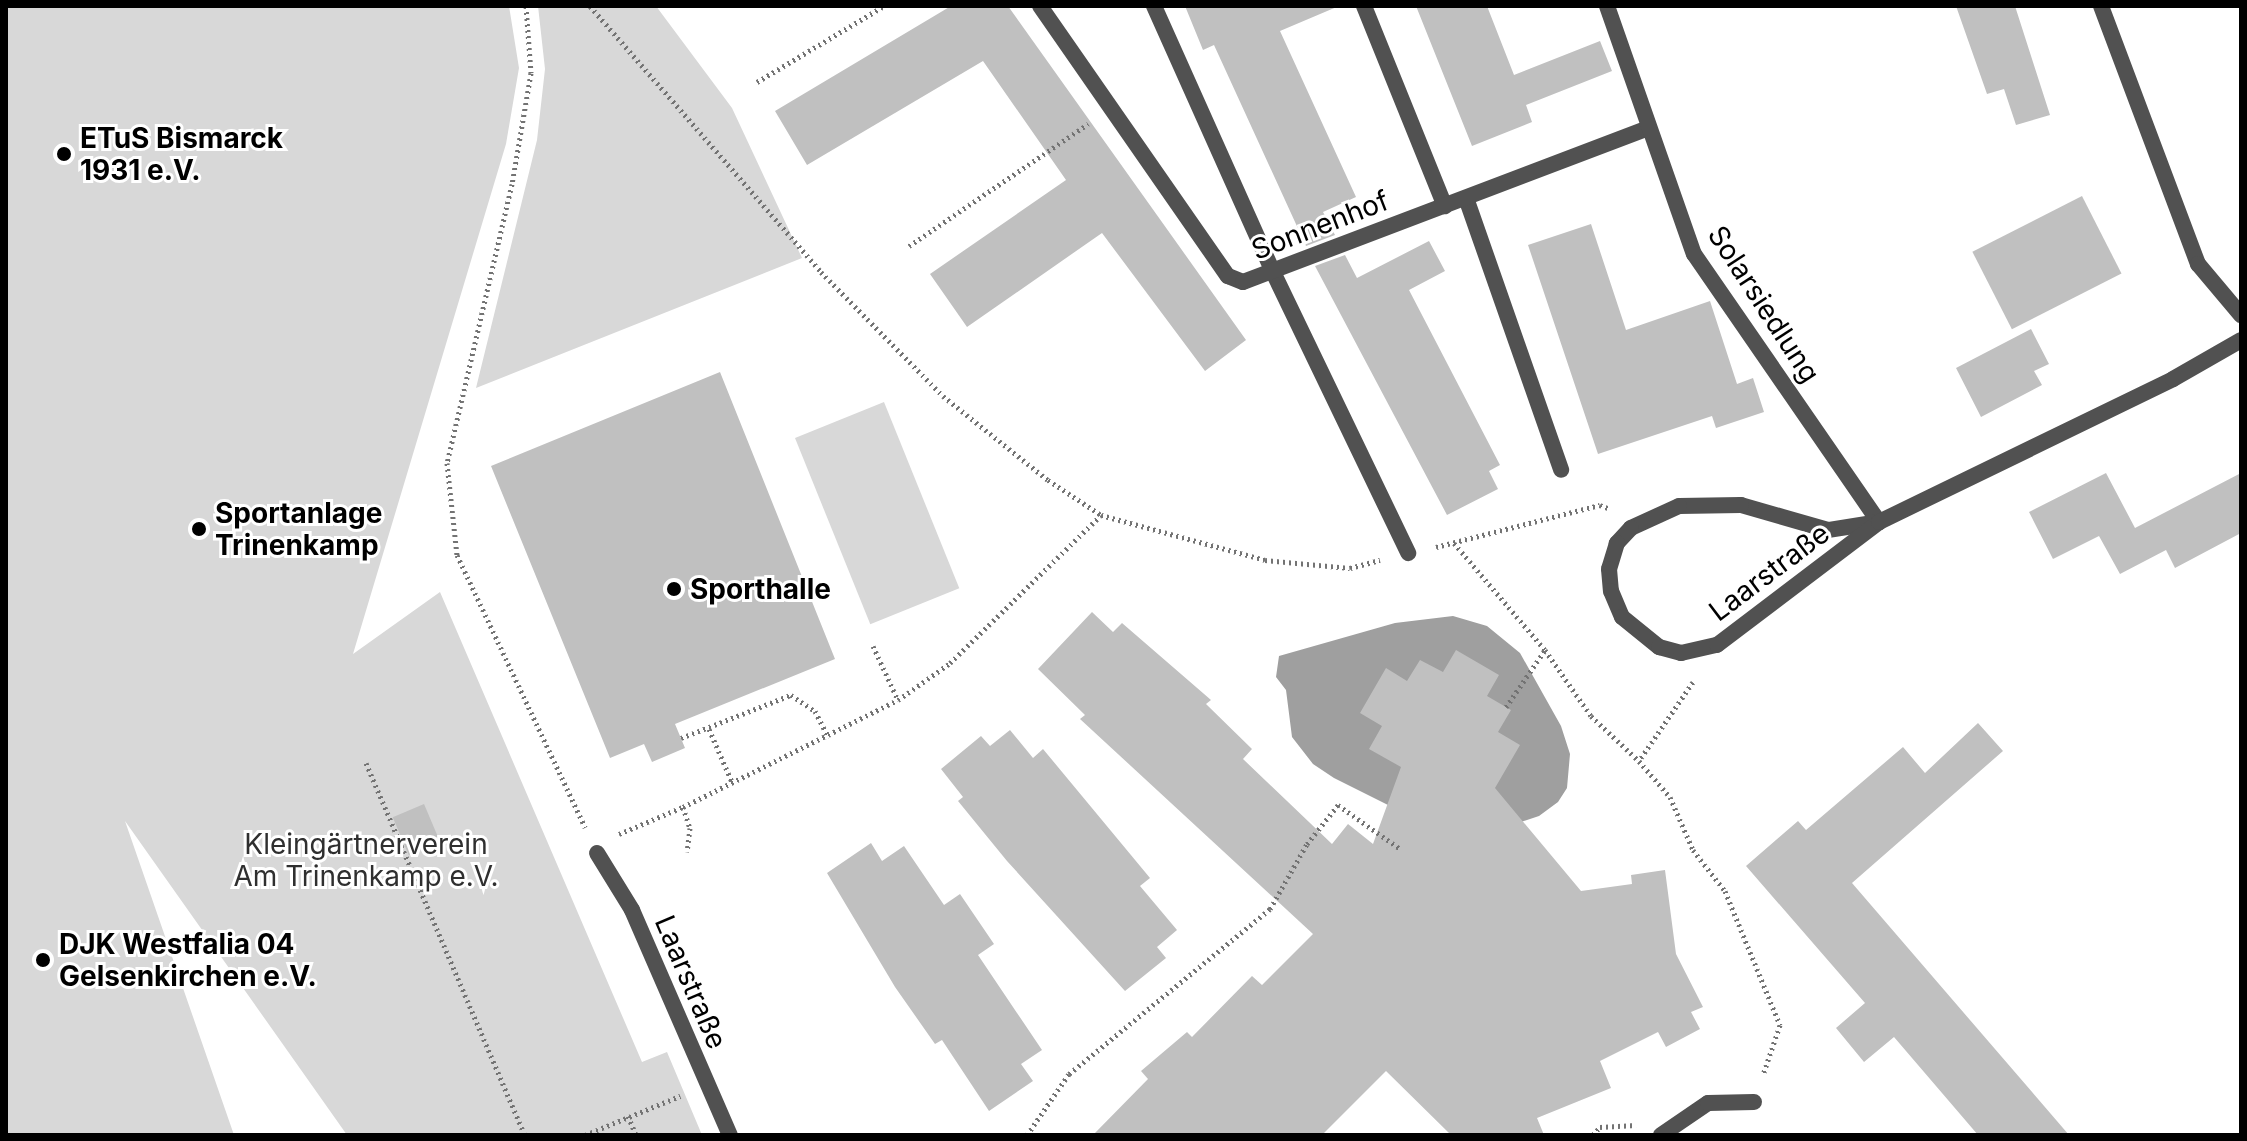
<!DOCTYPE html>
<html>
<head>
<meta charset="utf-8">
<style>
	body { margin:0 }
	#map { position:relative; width:2247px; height:1141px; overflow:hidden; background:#fff; font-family:Inter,sans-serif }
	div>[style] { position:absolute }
	.green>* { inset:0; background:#d8d8d8; transform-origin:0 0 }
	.water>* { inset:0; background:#9f9f9f }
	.building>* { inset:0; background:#c0c0c0; transform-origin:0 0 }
	.path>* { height:5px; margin-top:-2.5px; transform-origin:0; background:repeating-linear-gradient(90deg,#737373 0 2px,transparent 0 6px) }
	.service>* { height:16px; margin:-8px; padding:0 8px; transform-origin:8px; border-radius:8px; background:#515151 }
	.minor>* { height:16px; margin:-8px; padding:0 8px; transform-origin:8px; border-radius:8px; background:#515151 }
	.tertiary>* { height:16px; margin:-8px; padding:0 8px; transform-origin:8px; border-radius:8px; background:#515151 }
	.dots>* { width:22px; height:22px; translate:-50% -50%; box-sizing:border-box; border:4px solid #fff; border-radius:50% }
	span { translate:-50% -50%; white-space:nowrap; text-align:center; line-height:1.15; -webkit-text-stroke:6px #fff; paint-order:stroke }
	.poi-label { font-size:28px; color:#000; font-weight:700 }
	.left { translate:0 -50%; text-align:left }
	.street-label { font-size:28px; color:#000 }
	.park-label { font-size:28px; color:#2f2f2f }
	.frame { position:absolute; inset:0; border:8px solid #000; pointer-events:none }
</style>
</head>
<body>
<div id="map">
	<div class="green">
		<div style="clip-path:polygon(6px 6px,509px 6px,519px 68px,506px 144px,353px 654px,440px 592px,642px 1062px,667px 1052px,702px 1135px,347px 1135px,125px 821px,234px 1135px,6px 1135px)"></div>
		<div style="clip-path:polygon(538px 6px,656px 6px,732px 108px,802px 258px,476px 388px,537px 140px,545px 69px)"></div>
		<div style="left:884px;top:402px;width:201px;height:96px;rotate:68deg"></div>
	</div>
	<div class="water">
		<div style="clip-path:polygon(1453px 616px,1487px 626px,1520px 653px,1561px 726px,1570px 754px,1567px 788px,1558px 802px,1539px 816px,1518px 823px,1406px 814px,1334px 778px,1313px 764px,1292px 737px,1286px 690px,1276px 677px,1279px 656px,1395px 623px)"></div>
	</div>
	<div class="building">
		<div style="clip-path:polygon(951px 6px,1008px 6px,1246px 340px,1205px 371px,1102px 233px,967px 327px,930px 274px,1066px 180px,983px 61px,807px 165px,775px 111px)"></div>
		<div style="clip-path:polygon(1185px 6px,1339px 6px,1280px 31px,1356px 197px,1323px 212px,1335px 235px,1306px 246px,1214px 45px,1203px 50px)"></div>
		<div style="clip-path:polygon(1416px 6px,1487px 6px,1514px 75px,1600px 41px,1612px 71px,1526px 105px,1532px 122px,1472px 146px)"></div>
		<div style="clip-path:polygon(1956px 6px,2015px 6px,2050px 115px,2016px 125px,2004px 89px,1987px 94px)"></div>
		<div style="left:2082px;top:196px;width:87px;height:123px;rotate:63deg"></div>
		<div style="clip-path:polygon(1591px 224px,1626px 330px,1710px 301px,1737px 384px,1753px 378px,1764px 412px,1716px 428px,1712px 416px,1598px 454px,1528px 245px)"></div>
		<div style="clip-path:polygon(1429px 241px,1445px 271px,1409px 290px,1500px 465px,1489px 471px,1498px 489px,1447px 515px,1315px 266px,1345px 255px,1357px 278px)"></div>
		<div style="clip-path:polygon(2031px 329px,2049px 364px,2034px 371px,2042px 385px,1981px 417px,1956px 368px)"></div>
		<div style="clip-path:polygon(720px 372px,835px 659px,675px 724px,685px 748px,652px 762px,644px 744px,610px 758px,491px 466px)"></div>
		<div style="clip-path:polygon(2106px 473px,2135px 528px,2241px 473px,2241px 533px,2175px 568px,2166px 550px,2120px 574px,2099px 536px,2053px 559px,2029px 512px)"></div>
		<div style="clip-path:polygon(1092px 612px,1113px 632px,1122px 623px,1211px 700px,1206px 704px,1252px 749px,1243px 759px,1332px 844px,1348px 824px,1373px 844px,1401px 767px,1369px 749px,1382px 726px,1360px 713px,1386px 668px,1407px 681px,1420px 660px,1443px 672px,1456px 650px,1499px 675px,1487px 696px,1511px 710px,1498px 732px,1520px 745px,1495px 788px,1581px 891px,1632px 884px,1631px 875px,1665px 870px,1676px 954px,1703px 1007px,1691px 1012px,1700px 1029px,1666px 1047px,1658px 1032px,1600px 1061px,1611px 1088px,1537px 1118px,1544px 1135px,1451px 1135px,1386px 1071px,1322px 1135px,1093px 1135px,1148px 1079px,1141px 1071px,1187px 1032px,1192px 1037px,1252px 976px,1262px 985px,1313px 934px,1080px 719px,1085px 715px,1038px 669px)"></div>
		<div style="clip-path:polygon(1978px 723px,2003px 751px,1852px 883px,2069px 1135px,1978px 1135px,1894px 1037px,1864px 1062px,1836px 1028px,1865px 1003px,1746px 866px,1798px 821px,1806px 830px,1903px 747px,1925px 773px)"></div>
		<div style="clip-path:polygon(1010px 730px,1033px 758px,1043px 749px,1150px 878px,1140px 886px,1177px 930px,1157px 947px,1166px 958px,1125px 991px,1007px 861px,958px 801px,963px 797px,941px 769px,981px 736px,990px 746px)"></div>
		<div style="left:424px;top:804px;width:41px;height:34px;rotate:67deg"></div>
		<div style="clip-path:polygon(871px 843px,882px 861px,904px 846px,944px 905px,960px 894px,994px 944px,978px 955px,1042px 1050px,1021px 1064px,1033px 1081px,989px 1111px,942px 1040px,935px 1044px,895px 987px,827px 873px)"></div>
	</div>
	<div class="path">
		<div style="left:526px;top:6px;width:67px;rotate:85.7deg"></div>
		<div style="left:531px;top:73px;width:113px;rotate:99.7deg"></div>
		<div style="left:512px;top:184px;width:286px;rotate:103.1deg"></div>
		<div style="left:447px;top:463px;width:93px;rotate:83.8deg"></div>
		<div style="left:457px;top:555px;width:301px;rotate:64.8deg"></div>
		<div style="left:590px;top:6px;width:352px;rotate:49deg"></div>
		<div style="left:821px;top:272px;width:174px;rotate:45.5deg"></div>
		<div style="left:943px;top:396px;width:134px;rotate:38.7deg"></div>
		<div style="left:1048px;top:480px;width:64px;rotate:33.4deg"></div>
		<div style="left:1101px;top:515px;width:170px;rotate:15.3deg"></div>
		<div style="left:1265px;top:560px;width:85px;rotate:5.4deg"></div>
		<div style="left:1350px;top:568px;width:31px;rotate:-15deg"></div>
		<div style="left:757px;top:82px;width:148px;rotate:-30.9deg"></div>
		<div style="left:909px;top:246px;width:217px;rotate:-34.3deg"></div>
		<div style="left:1454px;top:543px;width:140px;rotate:49.6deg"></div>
		<div style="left:1545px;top:650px;width:80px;rotate:55.1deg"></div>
		<div style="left:1591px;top:716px;width:66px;rotate:43.2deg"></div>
		<div style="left:1436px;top:547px;width:169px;rotate:-14.4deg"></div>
		<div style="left:1600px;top:505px;width:9px;rotate:21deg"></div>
		<div style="left:873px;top:646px;width:60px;rotate:65.2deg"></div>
		<div style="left:1693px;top:682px;width:96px;rotate:124.4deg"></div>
		<div style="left:1639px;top:761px;width:48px;rotate:49.3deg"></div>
		<div style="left:1670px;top:797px;width:58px;rotate:66.5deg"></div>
		<div style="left:1693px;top:850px;width:52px;rotate:52deg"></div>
		<div style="left:1725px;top:891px;width:145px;rotate:67.7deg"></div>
		<div style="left:1780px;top:1025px;width:53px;rotate:108.8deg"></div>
		<div style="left:1506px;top:707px;width:69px;rotate:-55.6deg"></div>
		<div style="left:709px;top:729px;width:58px;rotate:66.5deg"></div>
		<div style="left:681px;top:738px;width:118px;rotate:-21.4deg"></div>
		<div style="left:791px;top:695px;width:29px;rotate:34deg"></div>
		<div style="left:815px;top:711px;width:30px;rotate:63deg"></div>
		<div style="left:366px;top:763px;width:405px;rotate:66.9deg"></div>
		<div style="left:683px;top:807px;width:240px;rotate:-26.5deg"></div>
		<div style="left:898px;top:700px;width:64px;rotate:-35.4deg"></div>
		<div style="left:950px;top:663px;width:211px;rotate:-44.4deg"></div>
		<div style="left:619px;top:834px;width:69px;rotate:-22.9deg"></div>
		<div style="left:683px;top:807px;width:22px;rotate:72deg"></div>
		<div style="left:690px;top:828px;width:24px;rotate:97deg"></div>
		<div style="left:628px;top:1116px;width:21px;rotate:67deg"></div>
		<div style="left:585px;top:1135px;width:103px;rotate:-22.3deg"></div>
		<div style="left:1027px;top:1135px;width:74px;rotate:-55.5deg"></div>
		<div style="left:1069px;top:1074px;width:260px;rotate:-39.4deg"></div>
		<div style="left:1270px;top:909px;width:75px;rotate:-60.4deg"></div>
		<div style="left:1307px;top:844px;width:50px;rotate:-51.5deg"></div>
		<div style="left:1338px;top:805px;width:75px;rotate:35.2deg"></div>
		<div style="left:1575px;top:1135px;width:15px"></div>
		<div style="left:1593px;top:1135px;width:11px;rotate:-49deg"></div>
		<div style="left:1600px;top:1127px;width:36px;rotate:-3deg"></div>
	</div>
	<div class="service">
		<div style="left:1154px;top:6px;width:291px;rotate:65.9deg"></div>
		<div style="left:1273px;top:272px;width:312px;rotate:64.3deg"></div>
		<div style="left:1364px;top:6px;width:216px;rotate:68deg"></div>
		<div style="left:1466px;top:198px;width:288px;rotate:70.7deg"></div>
		<div style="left:1661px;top:1135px;width:57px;rotate:-34.2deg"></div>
		<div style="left:1708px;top:1103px;width:46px;rotate:-1.2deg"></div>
	</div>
	<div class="minor">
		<div style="left:1040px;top:6px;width:329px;rotate:55.2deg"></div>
		<div style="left:1228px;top:276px;width:16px;rotate:22deg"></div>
		<div style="left:1243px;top:282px;width:433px;rotate:-20.8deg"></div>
		<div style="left:1607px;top:6px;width:263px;rotate:70.7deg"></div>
		<div style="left:1694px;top:254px;width:326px;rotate:55.4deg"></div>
		<div style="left:1879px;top:522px;width:52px;rotate:171.1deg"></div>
		<div style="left:1828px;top:530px;width:91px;rotate:-164deg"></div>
		<div style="left:1741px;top:505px;width:62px;rotate:179.1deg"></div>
		<div style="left:1679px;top:506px;width:53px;rotate:155.4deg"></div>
		<div style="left:1631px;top:528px;width:21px;rotate:133deg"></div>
		<div style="left:1617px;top:543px;width:27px;rotate:107deg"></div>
		<div style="left:1609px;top:569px;width:22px;rotate:85deg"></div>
		<div style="left:1611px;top:591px;width:28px;rotate:67deg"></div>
		<div style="left:1622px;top:617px;width:48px;rotate:39deg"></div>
		<div style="left:1659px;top:647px;width:23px;rotate:15deg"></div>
		<div style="left:1681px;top:653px;width:37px;rotate:-13deg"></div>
		<div style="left:1717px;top:645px;width:203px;rotate:-37.2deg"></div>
		<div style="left:1879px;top:522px;width:327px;rotate:-25.9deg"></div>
		<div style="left:2173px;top:379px;width:78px;rotate:-29.8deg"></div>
		<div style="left:597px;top:853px;width:67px;rotate:58.4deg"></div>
		<div style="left:632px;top:910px;width:245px;rotate:66.5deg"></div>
	</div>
	<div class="tertiary">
		<div style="left:2101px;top:6px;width:276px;rotate:69.4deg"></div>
		<div style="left:2198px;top:264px;width:67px;rotate:49.9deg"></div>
	</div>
	<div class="dots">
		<div style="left:64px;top:154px;background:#000"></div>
		<div style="left:199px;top:529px;background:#000"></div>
		<div style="left:674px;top:589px;background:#000"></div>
		<div style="left:43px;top:960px;background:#000"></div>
	</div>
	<div class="poi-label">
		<span class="left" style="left:80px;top:154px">ETuS Bismarck<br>1931 e.V.</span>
		<span class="left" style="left:215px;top:529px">Sportanlage<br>Trinenkamp</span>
		<span class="left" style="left:690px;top:589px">Sporthalle</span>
		<span class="left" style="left:59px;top:960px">DJK Westfalia 04<br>Gelsenkirchen e.V.</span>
	</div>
	<div class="street-label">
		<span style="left:1320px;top:225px;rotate:-21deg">Sonnenhof</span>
		<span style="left:1764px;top:304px;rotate:57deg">Solarsiedlung</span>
		<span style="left:1769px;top:572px;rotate:-37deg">Laarstraße</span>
		<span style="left:691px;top:982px;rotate:67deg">Laarstraße</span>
	</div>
	<div class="park-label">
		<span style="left:366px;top:860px">Kleingärtnerverein<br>Am Trinenkamp e.V.</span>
	</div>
	<div class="frame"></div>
</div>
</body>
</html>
